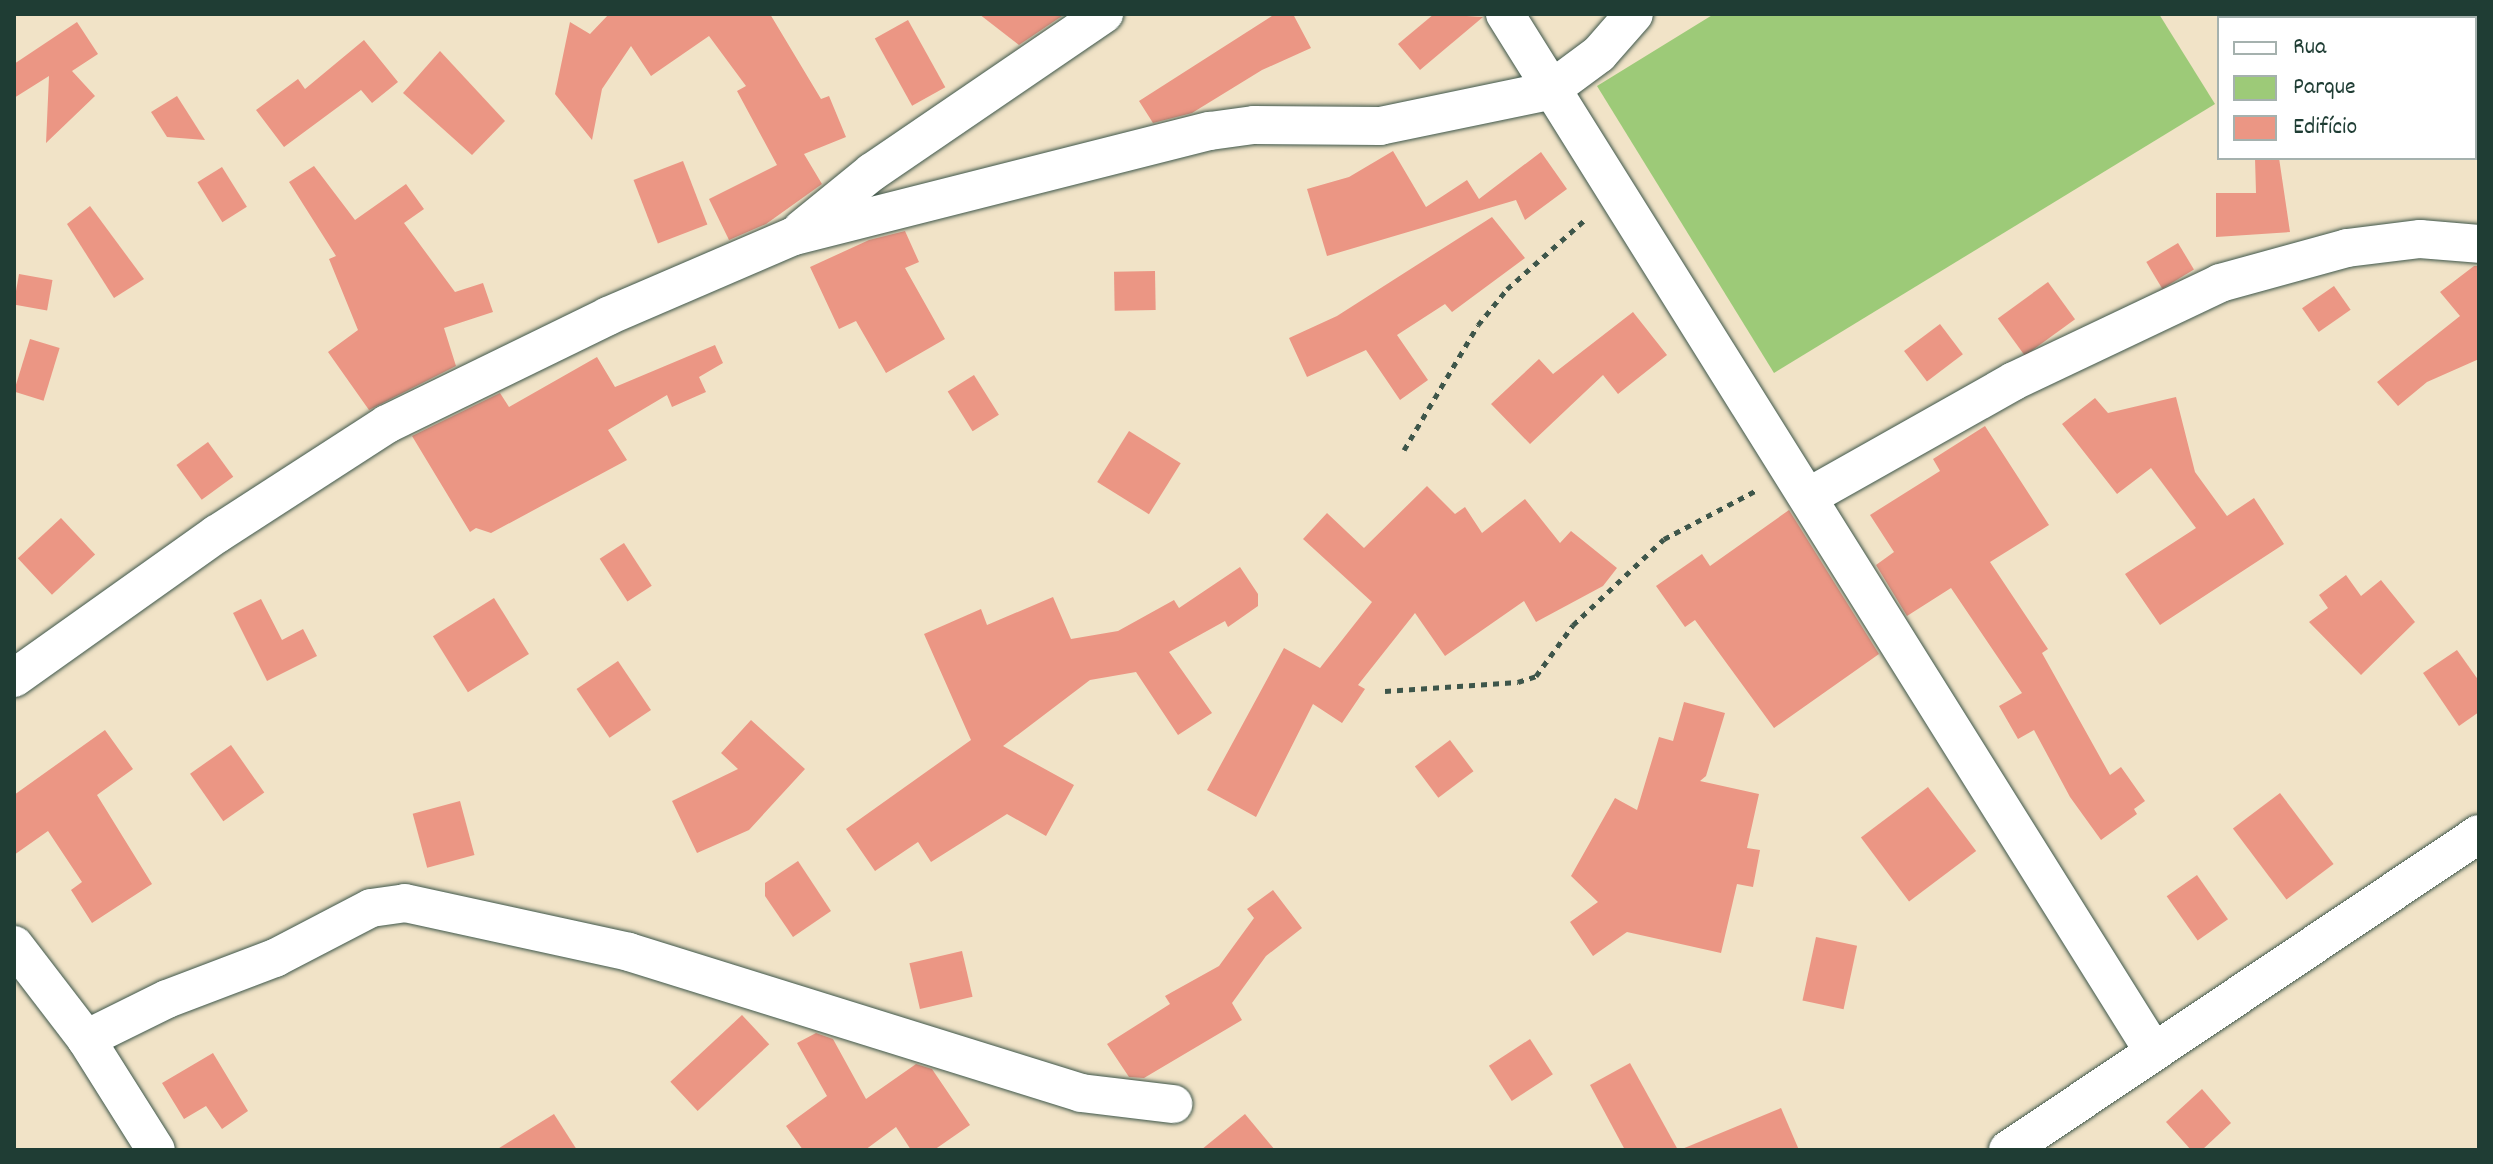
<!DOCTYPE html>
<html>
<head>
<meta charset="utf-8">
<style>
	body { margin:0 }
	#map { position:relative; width:2493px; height:1164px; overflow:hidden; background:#f1e3c7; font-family:Dekko,sans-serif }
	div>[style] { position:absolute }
	.green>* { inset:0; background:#9dca78 }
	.building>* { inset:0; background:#eb9684; transform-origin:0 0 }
	.path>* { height:5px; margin-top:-2.5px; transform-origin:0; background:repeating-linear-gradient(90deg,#3e564a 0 6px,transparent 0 12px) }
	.roads { filter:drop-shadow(0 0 2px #3e564a) drop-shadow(0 0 2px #3e564a) }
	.minor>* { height:38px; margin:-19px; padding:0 19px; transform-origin:19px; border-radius:19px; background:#fff }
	span { translate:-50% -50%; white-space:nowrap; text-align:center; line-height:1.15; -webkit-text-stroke:6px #fff; paint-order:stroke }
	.frame { position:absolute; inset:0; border:16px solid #1f3d34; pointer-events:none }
	.legend { position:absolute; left:2217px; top:16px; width:260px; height:144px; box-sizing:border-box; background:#fff; border:2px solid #a5b1ae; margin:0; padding:10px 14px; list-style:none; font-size:24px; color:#1f3d34 }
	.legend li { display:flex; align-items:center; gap:16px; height:40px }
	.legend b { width:40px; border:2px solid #a5b1ae }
</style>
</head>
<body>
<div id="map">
	<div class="green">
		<div style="clip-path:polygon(1714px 14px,2159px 14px,2215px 104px,1774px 373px,1597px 86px)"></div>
	</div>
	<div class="building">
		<div style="clip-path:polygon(609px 14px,770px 14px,821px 99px,829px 96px,846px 137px,804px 154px,822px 184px,766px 224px,729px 240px,709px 199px,777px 165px,737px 91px,746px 86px,709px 36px,651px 76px,631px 46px,602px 89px,592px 140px,555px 94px,570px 22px,590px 34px)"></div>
		<div style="clip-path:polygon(979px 14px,1065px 14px,1019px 45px)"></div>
		<div style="clip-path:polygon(1275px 14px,1293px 14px,1311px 48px,1262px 70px,1192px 113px,1153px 123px,1139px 101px)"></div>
		<div style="clip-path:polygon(1434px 14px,1483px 17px,1420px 70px,1398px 44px)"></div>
		<div style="left:908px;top:20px;width:77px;height:38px;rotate:61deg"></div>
		<div style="clip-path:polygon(77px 22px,98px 54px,72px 71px,95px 96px,46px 143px,49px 76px,14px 98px,14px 64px)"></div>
		<div style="clip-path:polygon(364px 40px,398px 82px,372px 103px,361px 90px,284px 147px,256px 110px,298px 79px,305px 89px)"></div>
		<div style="clip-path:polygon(440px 51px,505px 121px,472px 155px,403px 93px)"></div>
		<div style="clip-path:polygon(177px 96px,205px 140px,167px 137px,151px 112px)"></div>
		<div style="clip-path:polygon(1393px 151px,1426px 207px,1467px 180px,1479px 199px,1541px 152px,1567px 189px,1525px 220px,1516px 200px,1327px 256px,1307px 189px,1349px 177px)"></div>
		<div style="clip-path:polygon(2255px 158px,2279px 158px,2290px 232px,2216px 237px,2216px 193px,2256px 193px)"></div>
		<div style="left:683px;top:161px;width:68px;height:53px;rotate:69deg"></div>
		<div style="clip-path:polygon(314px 166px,355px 220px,406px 184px,424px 209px,404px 223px,455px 292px,483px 283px,493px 312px,444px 328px,456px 366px,369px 410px,328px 352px,358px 330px,329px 259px,336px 256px,289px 182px)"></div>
		<div style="left:222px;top:167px;width:47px;height:29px;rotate:58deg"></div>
		<div style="clip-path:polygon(90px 206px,144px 279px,114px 298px,67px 224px)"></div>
		<div style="clip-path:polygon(1492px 217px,1525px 258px,1452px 312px,1445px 304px,1397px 335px,1428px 380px,1400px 400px,1366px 350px,1307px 377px,1289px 338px,1337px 316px)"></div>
		<div style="clip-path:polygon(905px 231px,919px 262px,905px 268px,945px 339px,886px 373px,856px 321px,839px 329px,810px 267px,869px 240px)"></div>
		<div style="left:2178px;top:243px;width:31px;height:37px;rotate:59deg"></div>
		<div style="clip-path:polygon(2474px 266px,2479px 266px,2479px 359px,2427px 382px,2398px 406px,2377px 382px,2460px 316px,2440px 292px)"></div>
		<div style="left:1155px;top:271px;width:39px;height:41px;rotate:89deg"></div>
		<div style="left:19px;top:274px;width:34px;height:31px;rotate:10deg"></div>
		<div style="left:2048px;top:282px;width:46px;height:62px;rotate:54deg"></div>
		<div style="left:2334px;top:286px;width:29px;height:39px;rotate:55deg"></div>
		<div style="clip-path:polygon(1633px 312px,1667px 355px,1618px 394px,1603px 375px,1530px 444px,1491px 404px,1539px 359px,1553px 374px)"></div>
		<div style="left:1940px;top:324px;width:38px;height:45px;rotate:53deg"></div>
		<div style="left:30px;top:339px;width:31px;height:55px;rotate:17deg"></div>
		<div style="clip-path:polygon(715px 345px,723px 363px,699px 377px,706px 392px,672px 407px,667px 395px,608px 430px,627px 460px,491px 533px,476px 528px,470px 532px,412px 436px,500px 393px,509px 407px,597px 357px,615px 387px)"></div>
		<div style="left:974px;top:375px;width:47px;height:31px;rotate:58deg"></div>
		<div style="clip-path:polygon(2176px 397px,2195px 472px,2227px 516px,2254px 498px,2284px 544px,2160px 625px,2125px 574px,2196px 528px,2151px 468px,2117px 494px,2062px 424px,2095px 398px,2108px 413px)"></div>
		<div style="clip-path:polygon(1985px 426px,2049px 525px,1990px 562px,2048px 649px,2042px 653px,2110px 775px,2121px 767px,2145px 801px,2134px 809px,2137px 814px,2101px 840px,2070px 797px,2034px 730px,2018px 739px,1999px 706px,2022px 693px,1951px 588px,1907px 616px,1876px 565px,1894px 552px,1870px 515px,1940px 471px,1933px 459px)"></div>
		<div style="left:1129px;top:431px;width:61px;height:60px;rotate:32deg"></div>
		<div style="left:208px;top:442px;width:43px;height:39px;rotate:54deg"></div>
		<div style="clip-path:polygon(1427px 486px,1455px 514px,1465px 507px,1482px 533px,1525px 499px,1560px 543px,1571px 531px,1617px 568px,1603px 586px,1536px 622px,1524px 601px,1445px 656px,1415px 613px,1358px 685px,1365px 689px,1342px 723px,1313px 704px,1256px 817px,1207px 790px,1284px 648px,1320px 668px,1372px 602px,1303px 539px,1327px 513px,1364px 548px)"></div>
		<div style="clip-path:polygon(1789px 510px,1879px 654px,1774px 728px,1695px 620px,1685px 627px,1656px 586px,1702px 554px,1710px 566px)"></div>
		<div style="left:61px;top:518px;width:50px;height:59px;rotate:47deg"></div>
		<div style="left:624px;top:543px;width:51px;height:29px;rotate:57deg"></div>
		<div style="clip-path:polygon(1240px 567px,1258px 594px,1258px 606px,1228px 627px,1225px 621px,1169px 652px,1212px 713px,1178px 735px,1136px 672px,1090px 680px,1003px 746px,1074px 785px,1046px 836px,1007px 814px,931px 862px,918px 842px,875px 871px,846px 829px,971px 740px,924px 634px,981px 609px,987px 625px,1053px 597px,1071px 639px,1118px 631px,1174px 600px,1179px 608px)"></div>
		<div style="clip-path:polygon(2346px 575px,2361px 596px,2381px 580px,2415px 622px,2361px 675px,2309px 622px,2328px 608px,2319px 595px)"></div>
		<div style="left:494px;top:598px;width:66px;height:72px;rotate:58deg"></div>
		<div style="clip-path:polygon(261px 599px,282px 640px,303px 629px,317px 656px,267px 681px,233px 613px)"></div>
		<div style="clip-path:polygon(2457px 650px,2479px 681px,2479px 712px,2459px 726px,2423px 673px)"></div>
		<div style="left:618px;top:661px;width:59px;height:50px;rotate:56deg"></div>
		<div style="clip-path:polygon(1684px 702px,1725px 713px,1706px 776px,1700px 781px,1759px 794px,1747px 848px,1760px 850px,1753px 887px,1737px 884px,1721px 953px,1627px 932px,1593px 956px,1570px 922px,1598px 902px,1571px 876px,1615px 798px,1637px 810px,1659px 737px,1673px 741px)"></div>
		<div style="clip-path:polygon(751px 720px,805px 769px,749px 830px,697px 853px,672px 801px,738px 769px,721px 753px)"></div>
		<div style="clip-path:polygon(105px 730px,133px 769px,97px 795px,152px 884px,92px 923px,71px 890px,82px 882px,48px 831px,14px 855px,14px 795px)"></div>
		<div style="left:1450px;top:740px;width:39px;height:44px;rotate:53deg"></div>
		<div style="left:231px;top:745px;width:58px;height:50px;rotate:55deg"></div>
		<div style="left:1928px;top:787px;width:80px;height:84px;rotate:53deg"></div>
		<div style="left:2280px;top:793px;width:89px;height:59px;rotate:53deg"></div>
		<div style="left:460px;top:801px;width:56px;height:49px;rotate:75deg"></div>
		<div style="clip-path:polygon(798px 861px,831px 911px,793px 937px,765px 896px,765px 883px)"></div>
		<div style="left:2197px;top:875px;width:54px;height:37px;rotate:55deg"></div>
		<div style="clip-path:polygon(1273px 890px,1302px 928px,1266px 956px,1232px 1003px,1242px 1020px,1144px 1078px,1129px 1077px,1107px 1044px,1170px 1004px,1165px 996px,1219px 966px,1254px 918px,1247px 909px)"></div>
		<div style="left:1816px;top:937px;width:42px;height:65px;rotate:12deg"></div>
		<div style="left:962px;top:951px;width:47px;height:54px;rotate:77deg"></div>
		<div style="left:742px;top:1015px;width:40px;height:98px;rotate:47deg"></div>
		<div style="clip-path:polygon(816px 1033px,833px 1039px,866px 1099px,916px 1064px,932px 1069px,970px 1125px,934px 1150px,911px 1150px,896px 1127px,865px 1150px,803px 1150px,786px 1126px,827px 1096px,797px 1043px)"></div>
		<div style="left:1530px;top:1039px;width:42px;height:49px;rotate:57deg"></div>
		<div style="clip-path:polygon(213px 1053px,248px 1111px,222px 1129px,206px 1106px,184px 1119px,162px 1083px)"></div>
		<div style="clip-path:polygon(1630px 1063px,1678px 1150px,1625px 1150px,1590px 1085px)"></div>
		<div style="clip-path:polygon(2202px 1089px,2231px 1123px,2202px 1150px,2191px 1150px,2166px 1122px)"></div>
		<div style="clip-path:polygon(1781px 1108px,1799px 1150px,1682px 1150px,1682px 1149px)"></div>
		<div style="clip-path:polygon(554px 1114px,577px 1150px,496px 1150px)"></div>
		<div style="clip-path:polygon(1245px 1114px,1275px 1150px,1201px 1150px)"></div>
	</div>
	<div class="path">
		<div style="left:1404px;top:450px;width:145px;rotate:-59.4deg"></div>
		<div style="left:1478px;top:325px;width:46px;rotate:-51.1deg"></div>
		<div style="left:1507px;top:289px;width:107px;rotate:-41.6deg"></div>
		<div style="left:1385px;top:691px;width:133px;rotate:-3.9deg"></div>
		<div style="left:1518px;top:682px;width:19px;rotate:-18deg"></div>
		<div style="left:1536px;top:676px;width:63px;rotate:-54deg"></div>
		<div style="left:1573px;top:625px;width:125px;rotate:-43.4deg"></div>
		<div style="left:1664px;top:539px;width:105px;rotate:-27.8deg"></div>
	</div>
	<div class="roads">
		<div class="minor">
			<div style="left:1505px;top:14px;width:1221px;rotate:57.99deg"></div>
			<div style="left:802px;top:229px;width:90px;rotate:-39.2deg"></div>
			<div style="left:872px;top:172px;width:281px;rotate:-34.3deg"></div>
			<div style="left:1810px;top:496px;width:234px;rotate:-29.4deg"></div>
			<div style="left:2014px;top:381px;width:228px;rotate:-25.4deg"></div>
			<div style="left:2220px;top:283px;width:132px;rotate:-15.4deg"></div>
			<div style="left:2347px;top:248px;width:74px;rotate:-7deg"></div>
			<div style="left:2420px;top:239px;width:59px;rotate:4.8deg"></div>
			<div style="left:14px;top:678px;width:249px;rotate:-35.4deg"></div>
			<div style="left:217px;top:534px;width:202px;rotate:-32.9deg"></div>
			<div style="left:387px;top:424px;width:246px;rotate:-26deg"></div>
			<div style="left:608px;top:316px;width:202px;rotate:-23.3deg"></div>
			<div style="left:794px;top:236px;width:429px;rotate:-14.2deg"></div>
			<div style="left:1210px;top:131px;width:44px;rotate:-7.8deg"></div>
			<div style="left:1254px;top:125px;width:126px;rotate:0.5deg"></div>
			<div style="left:1380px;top:126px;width:173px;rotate:-11.7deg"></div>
			<div style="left:1549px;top:91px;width:62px;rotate:-36.5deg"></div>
			<div style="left:1599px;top:54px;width:53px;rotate:-48.8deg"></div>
			<div style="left:14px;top:945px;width:118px;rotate:52.5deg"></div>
			<div style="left:86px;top:1039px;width:131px;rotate:57.8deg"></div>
			<div style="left:86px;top:1039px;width:90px;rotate:-26.3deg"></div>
			<div style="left:167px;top:999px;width:116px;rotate:-20.8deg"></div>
			<div style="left:275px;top:958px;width:108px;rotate:-27.5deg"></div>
			<div style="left:371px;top:908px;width:34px;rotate:-8deg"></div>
			<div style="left:405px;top:903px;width:229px;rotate:12.3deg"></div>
			<div style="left:629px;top:952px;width:473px;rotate:17.3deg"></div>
			<div style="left:1081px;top:1093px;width:93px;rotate:6.8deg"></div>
			<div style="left:2008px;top:1150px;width:567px;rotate:-33.86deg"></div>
		</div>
	</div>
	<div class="frame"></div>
	<ul class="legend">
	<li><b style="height:10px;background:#fff"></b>Rua</li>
	<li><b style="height:22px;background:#9dca78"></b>Parque</li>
	<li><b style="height:22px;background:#eb9684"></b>Edifício</li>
	</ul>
</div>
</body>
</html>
